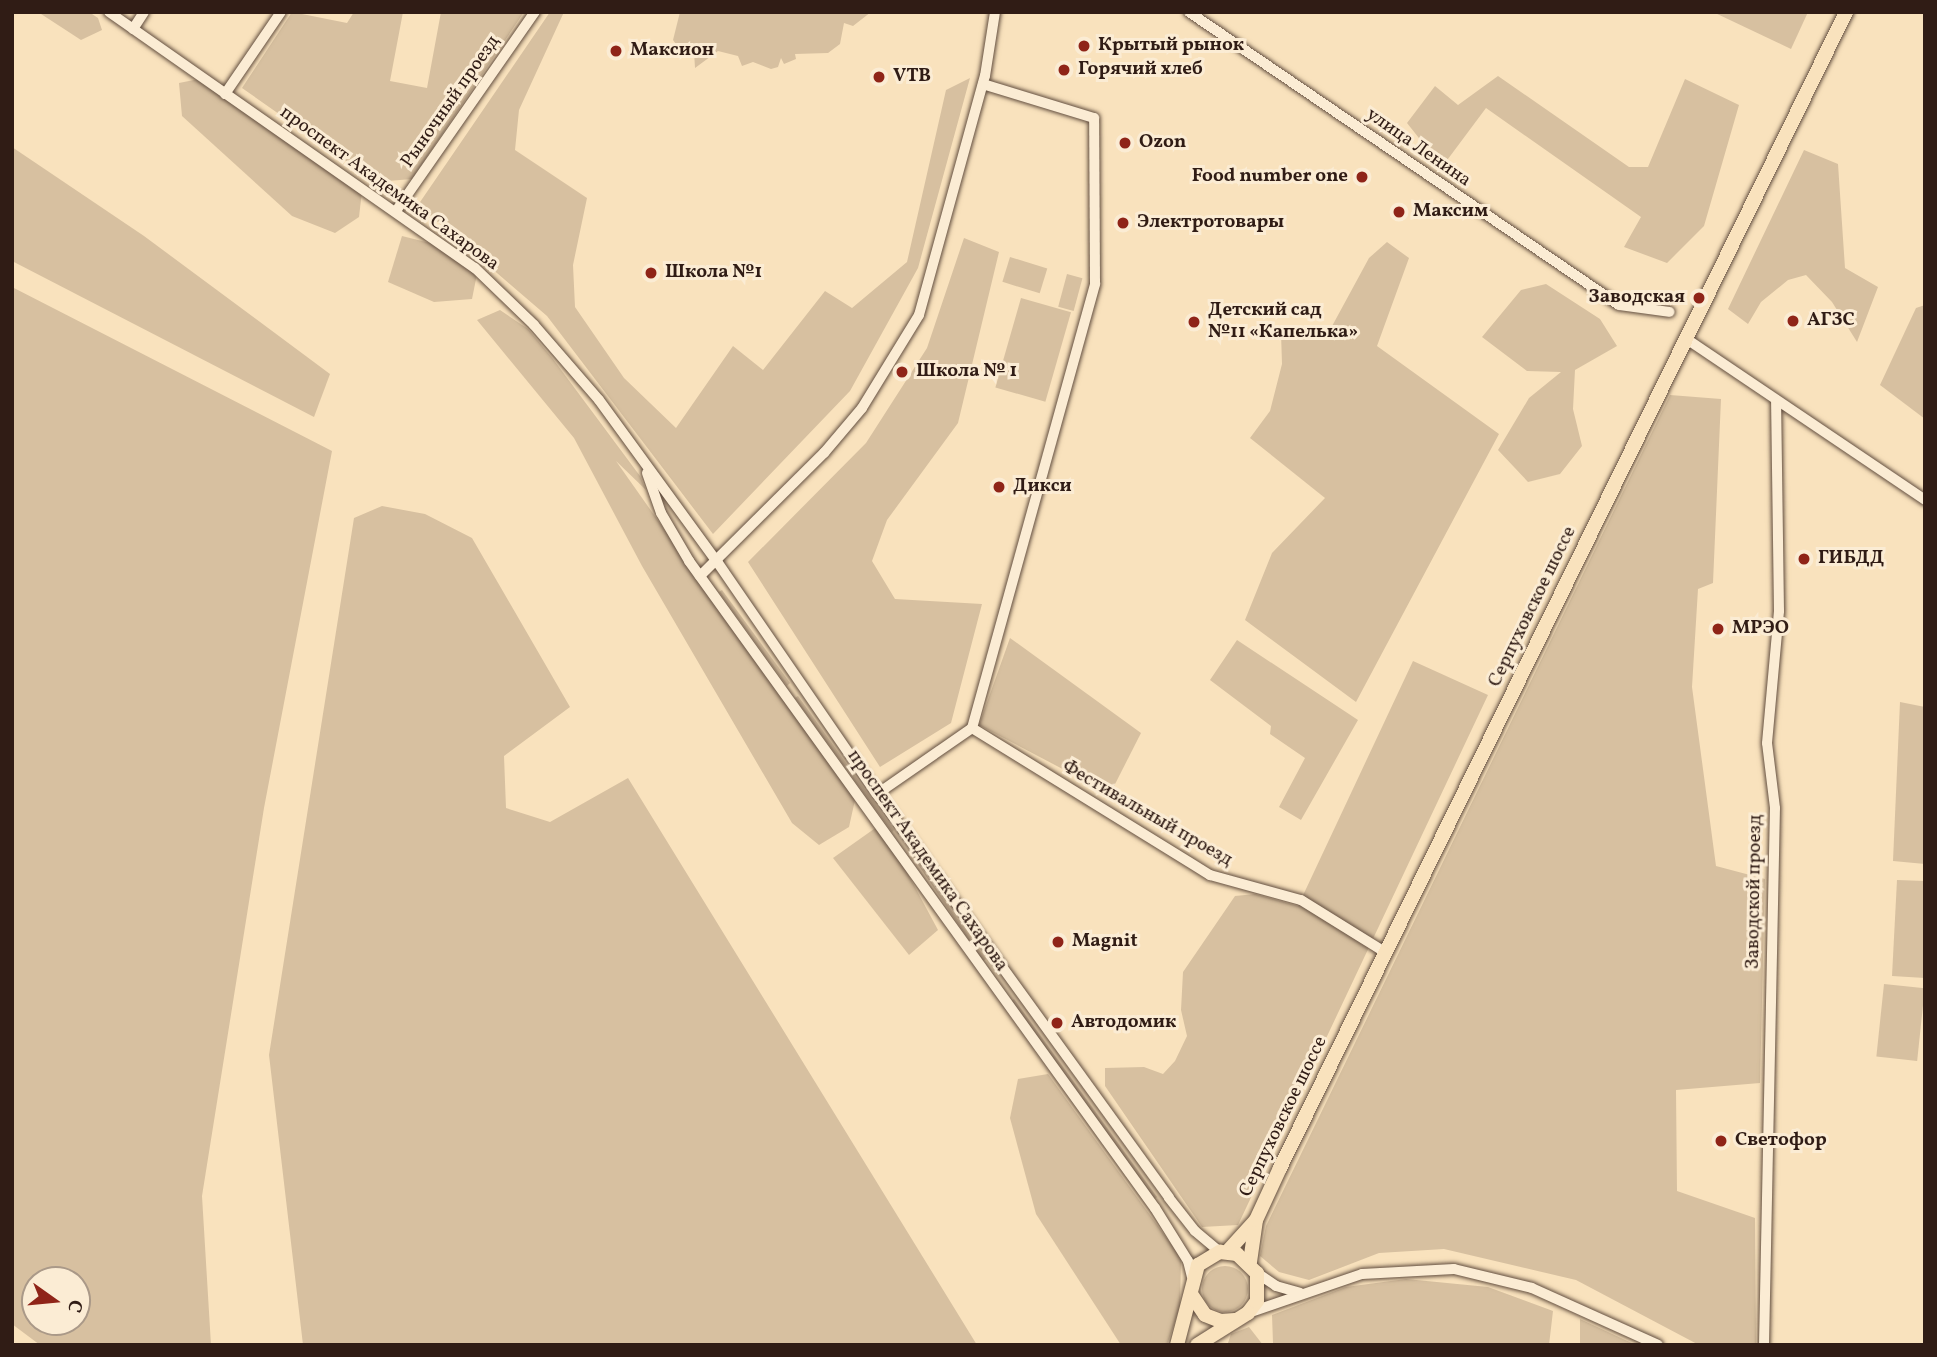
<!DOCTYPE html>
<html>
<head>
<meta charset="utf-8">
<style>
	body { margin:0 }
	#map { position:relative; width:1937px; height:1357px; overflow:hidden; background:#f9e2bd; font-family:Vollkorn,serif }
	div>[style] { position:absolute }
	.green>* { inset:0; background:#d7c0a0; transform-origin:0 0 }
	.round { border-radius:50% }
	.roads { filter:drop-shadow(0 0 2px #624e3f) drop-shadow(0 0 2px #624e3f) }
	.minor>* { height:10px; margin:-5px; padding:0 5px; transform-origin:5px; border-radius:5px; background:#fbecd4 }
	.major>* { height:14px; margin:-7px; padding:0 7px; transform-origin:7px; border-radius:7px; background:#f9e2bd }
	.dots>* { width:19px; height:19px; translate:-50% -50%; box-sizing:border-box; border:4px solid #fbecd4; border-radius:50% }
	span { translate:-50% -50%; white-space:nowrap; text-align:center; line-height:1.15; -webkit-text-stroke:6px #fbecd4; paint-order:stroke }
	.poi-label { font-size:19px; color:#301c15; font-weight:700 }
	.left { translate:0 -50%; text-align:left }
	.right { translate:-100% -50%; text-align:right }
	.street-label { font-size:19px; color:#301c15 }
	.frame { position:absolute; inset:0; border:14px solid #301c15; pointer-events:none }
	.north { position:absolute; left:21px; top:1266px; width:70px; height:70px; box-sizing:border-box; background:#fbecd4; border:2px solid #a98; border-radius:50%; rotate:105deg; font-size:19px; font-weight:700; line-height:28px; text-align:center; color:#301c15 }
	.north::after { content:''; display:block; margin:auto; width:24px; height:32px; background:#8f2418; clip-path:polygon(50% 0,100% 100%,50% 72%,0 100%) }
</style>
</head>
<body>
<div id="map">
	<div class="green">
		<div style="clip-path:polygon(38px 12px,89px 12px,98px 18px,102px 30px,81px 40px)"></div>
		<div style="clip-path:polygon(292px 12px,347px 23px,354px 12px,403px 12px,390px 81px,427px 88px,441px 12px,524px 12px,412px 179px,376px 182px,242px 88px)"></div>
		<div style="clip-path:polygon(550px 12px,564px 12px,519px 110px,515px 150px,587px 198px,573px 265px,575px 307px,624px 378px,676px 428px,733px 346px,763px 370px,825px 291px,852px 308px,907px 262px,946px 90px,970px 78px,918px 268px,850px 391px,713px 534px,547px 316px,418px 205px)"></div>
		<div style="clip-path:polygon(680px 12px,871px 12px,853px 26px,844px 23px,840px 44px,828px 53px,795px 54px,796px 59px,784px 64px,781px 58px,778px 67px,771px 69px,753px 62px,742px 66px,738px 56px,718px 51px,695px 68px,694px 52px,678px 47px,673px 40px)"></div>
		<div style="clip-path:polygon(1713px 12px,1808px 12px,1791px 49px)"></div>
		<div style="clip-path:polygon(1498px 76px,1629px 167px,1648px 167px,1685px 79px,1739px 105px,1704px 226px,1667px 263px,1624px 247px,1641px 217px,1486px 108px,1442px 167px,1407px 123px,1435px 86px,1458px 105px)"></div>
		<div style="clip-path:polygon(199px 79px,362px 191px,359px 217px,335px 233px,292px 216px,182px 116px,179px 83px)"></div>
		<div style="clip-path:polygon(12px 147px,144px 236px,330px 374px,314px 417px,12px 261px)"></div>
		<div style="clip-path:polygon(1804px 150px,1838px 164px,1845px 268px,1878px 287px,1857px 342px,1832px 302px,1806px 275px,1788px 280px,1761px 302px,1748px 324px,1728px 309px)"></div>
		<div style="clip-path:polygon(402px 236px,446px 247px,477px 274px,472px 299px,434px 302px,388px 282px)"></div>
		<div style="clip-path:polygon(964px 238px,999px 252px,958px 423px,887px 520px,872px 561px,895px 599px,982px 604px,951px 723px,880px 767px,748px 562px,866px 443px,927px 348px)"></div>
		<div style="clip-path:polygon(1387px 242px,1409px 258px,1377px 346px,1499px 434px,1356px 702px,1245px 620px,1272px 553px,1325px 498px,1250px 438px,1270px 411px,1282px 364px,1281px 333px,1316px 325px,1331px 328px,1369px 258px)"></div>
		<div style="left:1010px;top:257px;width:39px;height:26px;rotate:17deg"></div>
		<div style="left:1067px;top:274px;width:16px;height:34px;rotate:15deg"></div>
		<div style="clip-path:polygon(1546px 284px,1600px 319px,1617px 346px,1575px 370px,1573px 409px,1582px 446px,1560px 474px,1528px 482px,1498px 450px,1529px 398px,1561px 372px,1527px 371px,1482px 337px,1521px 290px)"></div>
		<div style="clip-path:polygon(evenodd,12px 287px,332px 451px,264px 808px,202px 1196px,211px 1345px,40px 1345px,12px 1324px,12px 287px,35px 1280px,77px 1280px,77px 1322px,35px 1322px,35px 1280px)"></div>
		<div style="left:1021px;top:298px;width:52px;height:93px;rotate:16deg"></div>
		<div style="clip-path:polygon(1925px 305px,1925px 419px,1880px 385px,1916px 308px)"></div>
		<div style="clip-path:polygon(500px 310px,528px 329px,553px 359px,640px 476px,646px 490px,616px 461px,855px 800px,849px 827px,819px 845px,792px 823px,642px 566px,574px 438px,477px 320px)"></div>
		<div style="clip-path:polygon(1670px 395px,1721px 399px,1713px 583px,1698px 589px,1692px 687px,1716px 866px,1765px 879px,1760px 1083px,1676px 1090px,1677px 1191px,1755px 1218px,1756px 1345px,1699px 1345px,1576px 1280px,1444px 1249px,1379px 1253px,1309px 1280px,1279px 1272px,1260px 1256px,1266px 1226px)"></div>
		<div style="clip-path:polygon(382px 506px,425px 514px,472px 538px,570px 707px,504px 756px,506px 808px,550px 822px,628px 778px,977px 1345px,303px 1345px,269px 1055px,354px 518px)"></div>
		<div style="clip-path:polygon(722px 590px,790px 683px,787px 686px,719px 592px)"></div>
		<div style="clip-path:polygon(1010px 638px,1141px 733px,1110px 794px,979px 725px)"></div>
		<div style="clip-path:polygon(1237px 640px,1358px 720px,1301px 820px,1279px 807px,1305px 758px,1270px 734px,1271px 726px,1210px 680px)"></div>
		<div style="clip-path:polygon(1413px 661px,1488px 695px,1238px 1225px,1202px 1227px,1105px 1086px,1105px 1068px,1144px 1067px,1163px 1074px,1175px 1061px,1187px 1036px,1181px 1010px,1183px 972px,1235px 896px,1255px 894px,1298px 906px)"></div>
		<div style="clip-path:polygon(798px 696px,894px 830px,892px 832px,795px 698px)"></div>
		<div style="clip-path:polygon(1900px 702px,1925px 707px,1925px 864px,1893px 861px)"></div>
		<div style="clip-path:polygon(881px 824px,938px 930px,909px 955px,833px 858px)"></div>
		<div style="clip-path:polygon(903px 842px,986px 959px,983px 961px)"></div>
		<div style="clip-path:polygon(1897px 880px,1925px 881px,1925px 978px,1892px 976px)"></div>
		<div style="left:1884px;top:984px;width:41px;height:73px;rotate:6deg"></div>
		<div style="clip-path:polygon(1014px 999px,1157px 1197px,1154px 1200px,1011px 1001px)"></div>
		<div style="clip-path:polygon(1048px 1074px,1181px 1258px,1180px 1307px,1167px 1345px,1121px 1345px,1036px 1214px,1010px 1118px,1018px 1079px)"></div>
		<div class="round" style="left:1202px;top:1266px;width:46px;height:46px"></div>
		<div style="clip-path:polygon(1406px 1279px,1488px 1287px,1553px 1311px,1549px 1345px,1269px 1345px,1273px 1343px,1272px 1315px,1346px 1287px)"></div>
		<div style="clip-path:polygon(1580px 1319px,1636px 1345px,1580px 1345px)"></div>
		<div style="clip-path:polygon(1249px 1327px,1263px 1345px,1228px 1343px,1231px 1334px)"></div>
	</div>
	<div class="roads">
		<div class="minor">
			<div style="left:109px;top:12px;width:447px;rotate:35deg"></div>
			<div style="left:475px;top:268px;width:82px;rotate:44deg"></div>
			<div style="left:534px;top:325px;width:99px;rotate:49.1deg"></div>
			<div style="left:599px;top:400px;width:202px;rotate:53.9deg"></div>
			<div style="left:718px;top:563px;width:280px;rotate:55.5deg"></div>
			<div style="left:877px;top:794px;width:498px;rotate:54.1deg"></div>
			<div style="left:1169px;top:1198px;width:42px;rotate:51.8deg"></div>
			<div style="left:1195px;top:1231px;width:33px;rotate:40deg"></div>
			<div style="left:1189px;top:12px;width:520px;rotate:34.27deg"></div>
			<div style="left:1619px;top:305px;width:51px;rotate:7.8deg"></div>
			<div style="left:133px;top:29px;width:20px;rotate:-57deg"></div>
			<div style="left:225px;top:94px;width:99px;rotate:-55.7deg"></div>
			<div style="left:396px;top:211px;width:243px;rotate:-55.1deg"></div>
			<div style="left:1685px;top:338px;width:290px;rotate:34deg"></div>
			<div style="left:647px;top:473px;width:42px;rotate:70.7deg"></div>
			<div style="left:661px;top:513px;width:56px;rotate:59.7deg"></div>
			<div style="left:689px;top:561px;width:797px;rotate:54.24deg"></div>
			<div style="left:1155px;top:1208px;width:62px;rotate:58.1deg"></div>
			<div style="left:1188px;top:1261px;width:16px;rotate:76deg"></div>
			<div style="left:700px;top:576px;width:175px;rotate:-44.8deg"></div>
			<div style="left:824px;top:453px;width:59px;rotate:-49.8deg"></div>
			<div style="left:862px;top:408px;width:109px;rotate:-58.5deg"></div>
			<div style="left:919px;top:315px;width:248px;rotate:-74.6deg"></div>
			<div style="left:985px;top:76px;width:65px;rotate:-81.1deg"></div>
			<div style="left:972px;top:728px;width:280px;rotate:31.7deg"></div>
			<div style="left:1210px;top:875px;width:94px;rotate:15.4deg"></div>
			<div style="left:1301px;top:900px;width:99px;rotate:31.8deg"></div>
			<div style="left:877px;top:794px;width:116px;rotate:-34.8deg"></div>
			<div style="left:972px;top:728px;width:461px;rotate:-74.5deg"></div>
			<div style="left:1095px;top:284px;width:166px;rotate:-90.3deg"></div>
			<div style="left:1094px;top:118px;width:116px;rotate:-163deg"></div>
			<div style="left:1257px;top:1273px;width:23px;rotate:34deg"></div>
			<div style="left:1276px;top:1286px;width:25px;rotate:16deg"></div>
			<div style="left:1248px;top:1313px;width:120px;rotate:-18.9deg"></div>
			<div style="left:1362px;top:1274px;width:92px;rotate:-3.1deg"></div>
			<div style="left:1454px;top:1269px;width:80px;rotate:13.7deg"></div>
			<div style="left:1532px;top:1288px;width:138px;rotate:24.3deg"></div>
			<div style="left:1764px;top:1345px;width:537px;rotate:-88.83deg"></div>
			<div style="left:1775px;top:808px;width:65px;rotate:-97deg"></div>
			<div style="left:1767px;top:743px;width:133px;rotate:-84.8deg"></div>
			<div style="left:1779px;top:611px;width:211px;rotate:-90.8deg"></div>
		</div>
		<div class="major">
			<div style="left:1227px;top:1252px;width:42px;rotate:-47.9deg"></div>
			<div style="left:1250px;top:1262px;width:42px;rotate:-81.9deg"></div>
			<div style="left:1256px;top:1220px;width:57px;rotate:-65.2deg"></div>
			<div style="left:1280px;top:1168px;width:1287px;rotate:-63.91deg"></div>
			<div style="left:1191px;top:1294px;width:25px;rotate:56deg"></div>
			<div style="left:1205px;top:1315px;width:17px;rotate:21deg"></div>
			<div style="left:1221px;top:1321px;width:14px;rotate:-4deg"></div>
			<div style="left:1177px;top:1345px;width:83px;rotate:-75.3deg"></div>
			<div style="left:1198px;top:1265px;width:26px;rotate:-31deg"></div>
			<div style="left:1220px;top:1252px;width:17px;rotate:7deg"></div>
			<div style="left:1237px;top:1254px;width:28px;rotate:44deg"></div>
			<div style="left:1257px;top:1273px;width:28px;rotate:90deg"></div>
			<div style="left:1257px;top:1301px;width:15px;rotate:127deg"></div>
			<div style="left:1248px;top:1313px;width:60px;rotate:147.9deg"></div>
		</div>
	</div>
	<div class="dots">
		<div style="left:1084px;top:46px;background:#8f2418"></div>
		<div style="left:616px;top:51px;background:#8f2418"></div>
		<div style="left:1064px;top:70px;background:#8f2418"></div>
		<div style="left:879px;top:77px;background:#8f2418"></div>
		<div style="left:1125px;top:143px;background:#8f2418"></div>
		<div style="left:1362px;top:177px;background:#8f2418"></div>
		<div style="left:1399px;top:212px;background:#8f2418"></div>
		<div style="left:1123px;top:223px;background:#8f2418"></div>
		<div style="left:651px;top:273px;background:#8f2418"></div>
		<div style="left:1699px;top:298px;background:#8f2418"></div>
		<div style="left:1793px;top:321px;background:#8f2418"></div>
		<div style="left:1194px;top:322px;background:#8f2418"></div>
		<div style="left:902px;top:372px;background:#8f2418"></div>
		<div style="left:999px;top:487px;background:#8f2418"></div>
		<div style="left:1804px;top:559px;background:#8f2418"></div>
		<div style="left:1718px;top:629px;background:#8f2418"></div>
		<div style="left:1058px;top:942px;background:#8f2418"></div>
		<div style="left:1057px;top:1023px;background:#8f2418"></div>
		<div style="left:1721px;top:1141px;background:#8f2418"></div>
	</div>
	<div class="poi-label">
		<span class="left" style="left:1098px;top:46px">Крытый рынок</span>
		<span class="left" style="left:630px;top:51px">Максион</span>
		<span class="left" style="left:1078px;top:70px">Горячий хлеб</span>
		<span class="left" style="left:893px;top:77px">VTB</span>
		<span class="left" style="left:1139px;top:143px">Ozon</span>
		<span class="right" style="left:1348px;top:177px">Food number one</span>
		<span class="left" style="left:1413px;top:212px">Максим</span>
		<span class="left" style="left:1137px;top:223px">Электротовары</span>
		<span class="left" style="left:665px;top:273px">Школа №1</span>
		<span class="right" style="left:1685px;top:298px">Заводская</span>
		<span class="left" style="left:1208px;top:322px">Детский сад<br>№11 «Капелька»</span>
		<span class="left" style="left:1807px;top:321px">АГЗС</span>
		<span class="left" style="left:916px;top:372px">Школа № 1</span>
		<span class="left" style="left:1013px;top:487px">Дикси</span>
		<span class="left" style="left:1818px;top:559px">ГИБДД</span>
		<span class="left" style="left:1732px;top:629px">МРЭО</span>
		<span class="left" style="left:1072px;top:942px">Magnit</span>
		<span class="left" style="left:1071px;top:1023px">Автодомик</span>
		<span class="left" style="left:1735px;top:1141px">Светофор</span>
	</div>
	<div class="street-label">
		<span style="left:451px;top:102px;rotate:-55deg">Рыночный проезд</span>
		<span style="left:1418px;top:148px;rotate:35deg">улица Ленина</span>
		<span style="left:389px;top:189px;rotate:36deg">проспект Академика Сахарова</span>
		<span style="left:1533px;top:607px;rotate:-64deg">Серпуховское шоссе</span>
		<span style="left:1147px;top:814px;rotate:30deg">Фестивальный проезд</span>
		<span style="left:927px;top:861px;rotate:55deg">проспект Академика Сахарова</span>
		<span style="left:1755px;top:892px;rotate:-89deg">Заводской проезд</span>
		<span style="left:1284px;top:1117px;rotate:-64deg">Серпуховское шоссе</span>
	</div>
	<div class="frame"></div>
	<div class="north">С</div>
</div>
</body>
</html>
